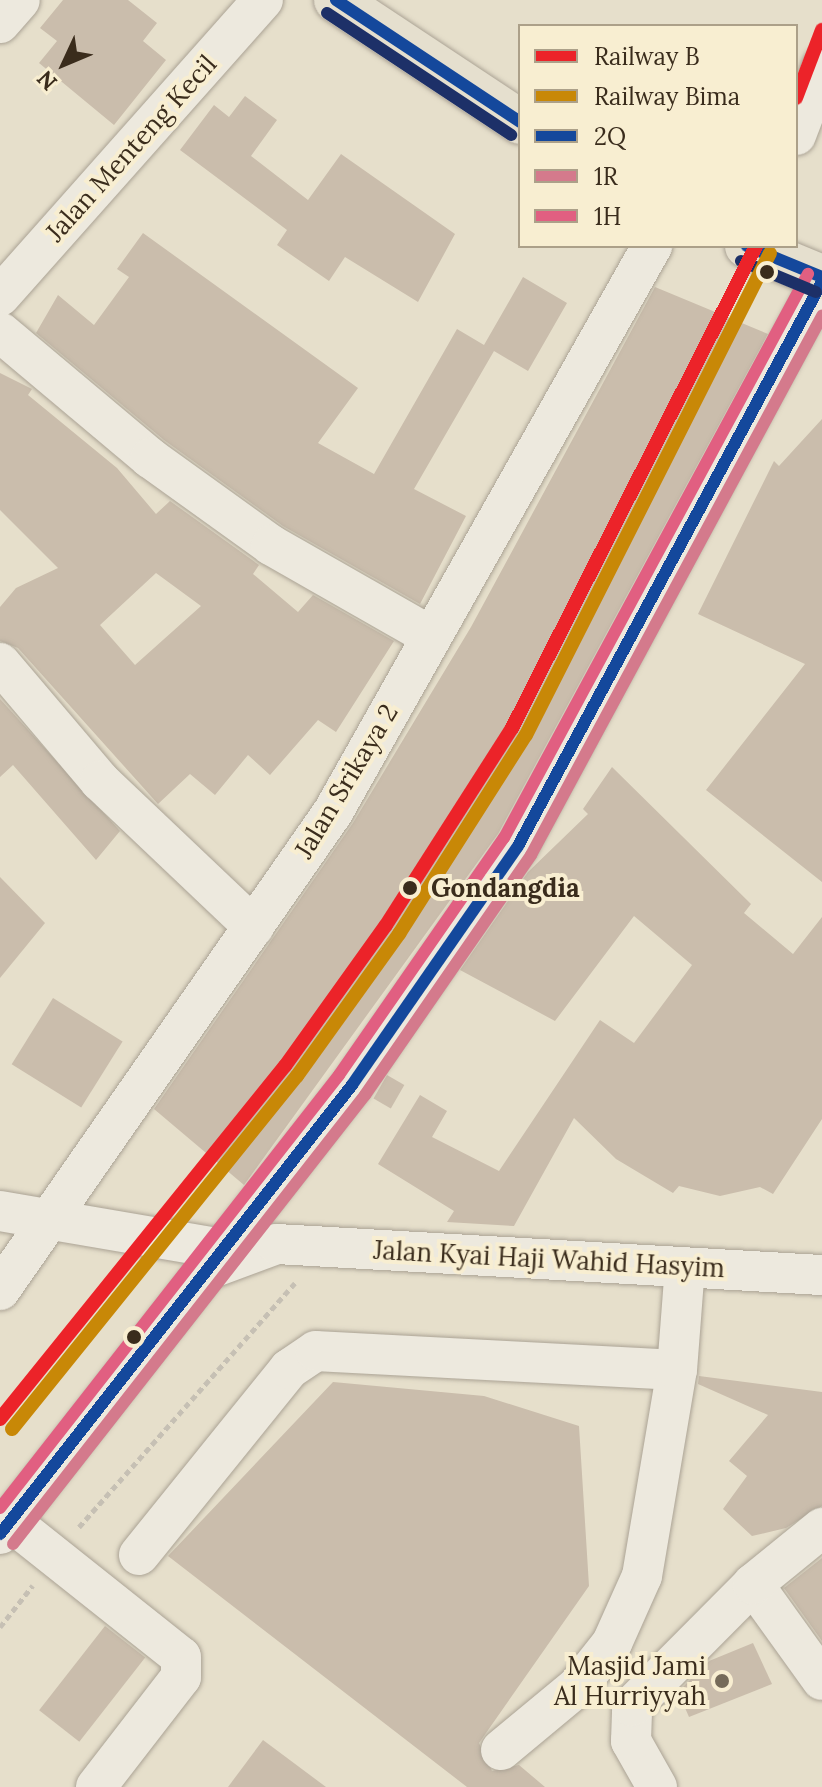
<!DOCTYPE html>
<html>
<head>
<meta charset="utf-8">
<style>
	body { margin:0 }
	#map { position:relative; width:822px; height:1787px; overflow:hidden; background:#e6dfcb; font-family:Lora,serif }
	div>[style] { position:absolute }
	.building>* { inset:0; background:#cabdac; transform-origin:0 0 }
	.path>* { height:5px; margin-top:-2.5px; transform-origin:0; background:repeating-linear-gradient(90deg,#c6c0b4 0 6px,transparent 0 10px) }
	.roads { filter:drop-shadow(0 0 2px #aba395) drop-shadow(0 0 2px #aba395) }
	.minor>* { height:40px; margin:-20px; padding:0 20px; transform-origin:20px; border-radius:20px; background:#ede9de }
	.major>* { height:44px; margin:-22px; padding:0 22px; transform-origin:22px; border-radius:22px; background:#e5dfce }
	.bus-1>* { height:12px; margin:-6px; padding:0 6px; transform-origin:6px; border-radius:6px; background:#14489c }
	.bus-2>* { height:12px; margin:-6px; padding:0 6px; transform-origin:6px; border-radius:6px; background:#d47a8c }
	.bus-3>* { height:12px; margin:-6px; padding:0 6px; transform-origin:6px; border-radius:6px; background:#e15f81 }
	.bus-4>* { height:12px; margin:-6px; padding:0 6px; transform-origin:6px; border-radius:6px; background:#1d3068 }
	.rail-1>* { height:14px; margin:-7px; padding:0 7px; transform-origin:7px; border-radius:7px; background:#ec2329 }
	.rail-2>* { height:14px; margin:-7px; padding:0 7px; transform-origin:7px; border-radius:7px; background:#c88807 }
	.dots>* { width:22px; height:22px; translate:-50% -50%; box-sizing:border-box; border:4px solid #f8eed1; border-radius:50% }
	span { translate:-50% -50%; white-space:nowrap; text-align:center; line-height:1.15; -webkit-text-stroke:8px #f8eed1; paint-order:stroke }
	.street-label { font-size:26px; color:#3a2c1c }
	.stop-label { font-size:26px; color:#3a2c1c; font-weight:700 }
	.left { translate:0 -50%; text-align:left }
	.poi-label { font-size:26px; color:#3a2c1c }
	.right { translate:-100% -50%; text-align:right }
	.legend { position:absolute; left:518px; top:24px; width:280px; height:224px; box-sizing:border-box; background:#f8eed1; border:2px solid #aca089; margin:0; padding:10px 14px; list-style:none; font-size:24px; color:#3a2c1c }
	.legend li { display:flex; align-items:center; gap:16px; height:40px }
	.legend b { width:40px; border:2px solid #aca089 }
	.north { position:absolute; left:24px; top:24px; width:80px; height:80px; -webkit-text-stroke:6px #f8eed1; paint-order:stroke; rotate:226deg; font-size:22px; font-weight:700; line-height:32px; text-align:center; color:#3a2c1c }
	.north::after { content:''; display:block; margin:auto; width:28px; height:36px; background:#3a2c1c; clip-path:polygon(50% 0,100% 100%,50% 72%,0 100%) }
</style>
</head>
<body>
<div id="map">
	<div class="building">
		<div style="clip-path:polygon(63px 0,128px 0,157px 23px,143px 41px,166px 60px,114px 125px,39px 63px,57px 41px,40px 28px)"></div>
		<div style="clip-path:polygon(245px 96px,277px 120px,251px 156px,308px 200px,341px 154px,455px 234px,418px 302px,345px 257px,329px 281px,277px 245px,287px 230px,180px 150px,214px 105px,229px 117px)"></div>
		<div style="clip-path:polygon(143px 233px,358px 388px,318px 443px,374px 474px,457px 329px,484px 345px,523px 277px,567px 303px,528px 371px,494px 351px,414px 489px,466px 516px,420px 604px,283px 526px,164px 440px,36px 333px,58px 295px,94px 325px,129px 277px,117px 269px)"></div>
		<div style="clip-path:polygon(655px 287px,768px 334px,498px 834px,244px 1185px,154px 1109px,353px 823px,471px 627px)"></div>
		<div style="clip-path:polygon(evenodd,0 373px,32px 389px,28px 395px,117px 468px,156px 514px,170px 501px,259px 565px,253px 574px,298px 612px,313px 595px,394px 641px,336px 732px,318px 720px,270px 775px,248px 755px,215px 795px,190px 774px,158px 804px,18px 648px,0 641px,0 607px,16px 588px,58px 568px,0 510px,0 373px,156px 573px,201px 606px,135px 665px,100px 625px,156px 573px)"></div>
		<div style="clip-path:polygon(822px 419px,822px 882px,706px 790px,805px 664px,698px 614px,774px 461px,779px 466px)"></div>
		<div style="clip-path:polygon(0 699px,120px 831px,96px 860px,13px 765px,0 777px)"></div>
		<div style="clip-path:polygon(612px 767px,751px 904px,744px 913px,793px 954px,822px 917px,822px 1119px,773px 1194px,760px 1187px,720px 1196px,679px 1186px,673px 1193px,616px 1159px,574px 1118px,514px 1226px,447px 1222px,454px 1211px,378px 1164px,420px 1095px,447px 1111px,432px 1137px,499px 1171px,600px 1020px,634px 1043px,692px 965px,634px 916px,555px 1021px,460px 970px,528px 872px,588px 814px,583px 809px)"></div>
		<div style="clip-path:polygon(0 877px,45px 923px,0 978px)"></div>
		<div style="left:53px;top:998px;width:82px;height:78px;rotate:32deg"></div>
		<div style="left:387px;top:1075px;width:20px;height:27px;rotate:30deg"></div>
		<div style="clip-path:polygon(699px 1376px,822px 1392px,822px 1506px,786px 1528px,752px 1536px,723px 1509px,747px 1476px,729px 1461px,768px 1415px,698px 1384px)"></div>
		<div style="clip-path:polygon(333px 1382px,484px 1396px,579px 1426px,589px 1586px,479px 1743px,492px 1771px,519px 1765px,545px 1787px,467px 1787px,168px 1556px)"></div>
		<div style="clip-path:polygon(822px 1558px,822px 1641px,784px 1588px)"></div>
		<div style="left:105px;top:1626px;width:51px;height:107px;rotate:38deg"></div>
		<div style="clip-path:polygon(753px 1643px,772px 1684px,689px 1717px,678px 1692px,709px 1661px)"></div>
		<div style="clip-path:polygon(263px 1740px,326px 1787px,228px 1787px)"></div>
	</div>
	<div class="path">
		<div style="left:79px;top:1527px;width:326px;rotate:-48.5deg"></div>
		<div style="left:0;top:1627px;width:53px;rotate:-51.8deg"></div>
	</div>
	<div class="roads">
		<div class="minor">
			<div style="left:0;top:23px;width:30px;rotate:-49deg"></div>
			<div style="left:796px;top:135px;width:73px;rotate:-69.1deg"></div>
			<div style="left:0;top:296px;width:396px;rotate:-48.4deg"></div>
			<div style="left:0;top:332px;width:196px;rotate:40deg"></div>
			<div style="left:150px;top:458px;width:149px;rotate:35.7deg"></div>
			<div style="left:271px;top:545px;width:182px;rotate:29.7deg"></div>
			<div style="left:0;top:663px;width:155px;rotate:49.7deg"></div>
			<div style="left:100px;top:781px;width:212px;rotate:43.5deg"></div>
			<div style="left:0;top:1211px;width:230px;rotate:9.7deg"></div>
			<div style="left:212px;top:1268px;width:69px;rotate:-20.3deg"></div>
			<div style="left:277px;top:1244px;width:546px;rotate:3.26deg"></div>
			<div style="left:0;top:1290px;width:583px;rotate:-55.14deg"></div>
			<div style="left:333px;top:812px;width:650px;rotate:-60.59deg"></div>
			<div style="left:10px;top:1521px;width:218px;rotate:38.5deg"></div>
			<div style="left:181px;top:1657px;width:20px;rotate:90deg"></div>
			<div style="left:181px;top:1677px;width:139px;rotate:127.7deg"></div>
			<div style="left:0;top:1534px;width:571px;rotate:-51.9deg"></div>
			<div style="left:352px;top:1085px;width:291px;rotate:-55.2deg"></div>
			<div style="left:518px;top:846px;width:641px;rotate:-61.68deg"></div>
			<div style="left:139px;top:1555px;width:239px;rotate:-51.1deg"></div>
			<div style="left:289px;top:1369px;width:32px;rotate:-34deg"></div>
			<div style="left:316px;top:1351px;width:361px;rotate:3deg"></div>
			<div style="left:753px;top:1584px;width:118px;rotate:54.3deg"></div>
			<div style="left:501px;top:1750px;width:100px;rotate:-39.7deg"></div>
			<div style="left:578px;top:1686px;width:55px;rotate:-51.7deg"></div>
			<div style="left:612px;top:1643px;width:73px;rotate:-65.9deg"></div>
			<div style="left:642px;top:1576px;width:209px;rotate:-80.4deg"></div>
			<div style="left:677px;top:1370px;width:103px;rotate:-85.6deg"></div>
			<div style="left:657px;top:1787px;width:53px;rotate:-119.5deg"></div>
			<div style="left:631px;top:1741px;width:35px;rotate:-88deg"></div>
			<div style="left:632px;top:1706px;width:172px;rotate:-45.2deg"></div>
			<div style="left:753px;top:1584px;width:89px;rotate:-39.1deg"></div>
		</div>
		<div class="major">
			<div style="left:336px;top:0;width:221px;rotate:33.5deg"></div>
			<div style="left:747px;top:246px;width:81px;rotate:22.5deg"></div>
		</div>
	</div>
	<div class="bus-1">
		<div style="left:336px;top:0;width:221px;rotate:33.5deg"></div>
		<div style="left:747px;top:246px;width:81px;rotate:22.5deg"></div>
		<div style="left:0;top:1534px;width:571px;rotate:-51.9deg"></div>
		<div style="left:352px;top:1085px;width:291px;rotate:-55.2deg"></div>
		<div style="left:518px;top:846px;width:641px;rotate:-61.68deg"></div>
	</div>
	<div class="bus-2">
		<div style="left:13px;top:1544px;width:571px;rotate:-51.9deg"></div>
		<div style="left:365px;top:1095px;width:292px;rotate:-55.3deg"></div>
		<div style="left:531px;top:855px;width:613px;rotate:-61.64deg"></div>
	</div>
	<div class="bus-3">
		<div style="left:0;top:1508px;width:550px;rotate:-51.94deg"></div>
		<div style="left:339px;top:1075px;width:289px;rotate:-55.2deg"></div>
		<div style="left:504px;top:838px;width:641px;rotate:-61.68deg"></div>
	</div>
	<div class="bus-4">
		<div style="left:327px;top:13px;width:221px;rotate:33.5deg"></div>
		<div style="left:741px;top:261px;width:81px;rotate:22.5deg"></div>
	</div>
	<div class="rail-1">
		<div style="left:796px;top:98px;width:73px;rotate:-69.1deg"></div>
		<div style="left:0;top:1419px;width:454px;rotate:-51.1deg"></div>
		<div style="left:285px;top:1066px;width:173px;rotate:-54.4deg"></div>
		<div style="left:386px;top:925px;width:234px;rotate:-57.4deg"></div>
		<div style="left:512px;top:728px;width:540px;rotate:-63.15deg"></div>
	</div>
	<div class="rail-2">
		<div style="left:12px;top:1429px;width:454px;rotate:-51.1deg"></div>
		<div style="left:297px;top:1076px;width:175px;rotate:-54.3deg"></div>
		<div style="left:399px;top:934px;width:236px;rotate:-57.5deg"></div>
		<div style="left:526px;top:735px;width:540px;rotate:-63.15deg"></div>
	</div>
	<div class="dots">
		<div style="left:767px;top:272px;background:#3a2c1c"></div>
		<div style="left:410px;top:888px;background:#3a2c1c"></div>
		<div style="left:134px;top:1337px;background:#3a2c1c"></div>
		<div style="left:722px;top:1681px;background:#766b59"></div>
	</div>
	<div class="street-label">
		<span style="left:131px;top:148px;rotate:-48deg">Jalan Menteng Kecil</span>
		<span style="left:346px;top:781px;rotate:-59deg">Jalan Srikaya 2</span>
		<span style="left:549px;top:1259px;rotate:3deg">Jalan Kyai Haji Wahid Hasyim</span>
	</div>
	<div class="stop-label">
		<span class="left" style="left:431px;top:888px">Gondangdia</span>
	</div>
	<div class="poi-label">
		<span class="right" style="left:706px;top:1681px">Masjid Jami<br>Al Hurriyyah</span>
	</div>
	<ul class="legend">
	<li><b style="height:10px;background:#ec2329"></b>Railway B</li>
	<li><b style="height:10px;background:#c88807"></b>Railway Bima</li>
	<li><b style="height:10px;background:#14489c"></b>2Q</li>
	<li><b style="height:10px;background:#d47a8c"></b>1R</li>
	<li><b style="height:10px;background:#e15f81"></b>1H</li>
	</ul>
	<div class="north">N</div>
</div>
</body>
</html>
